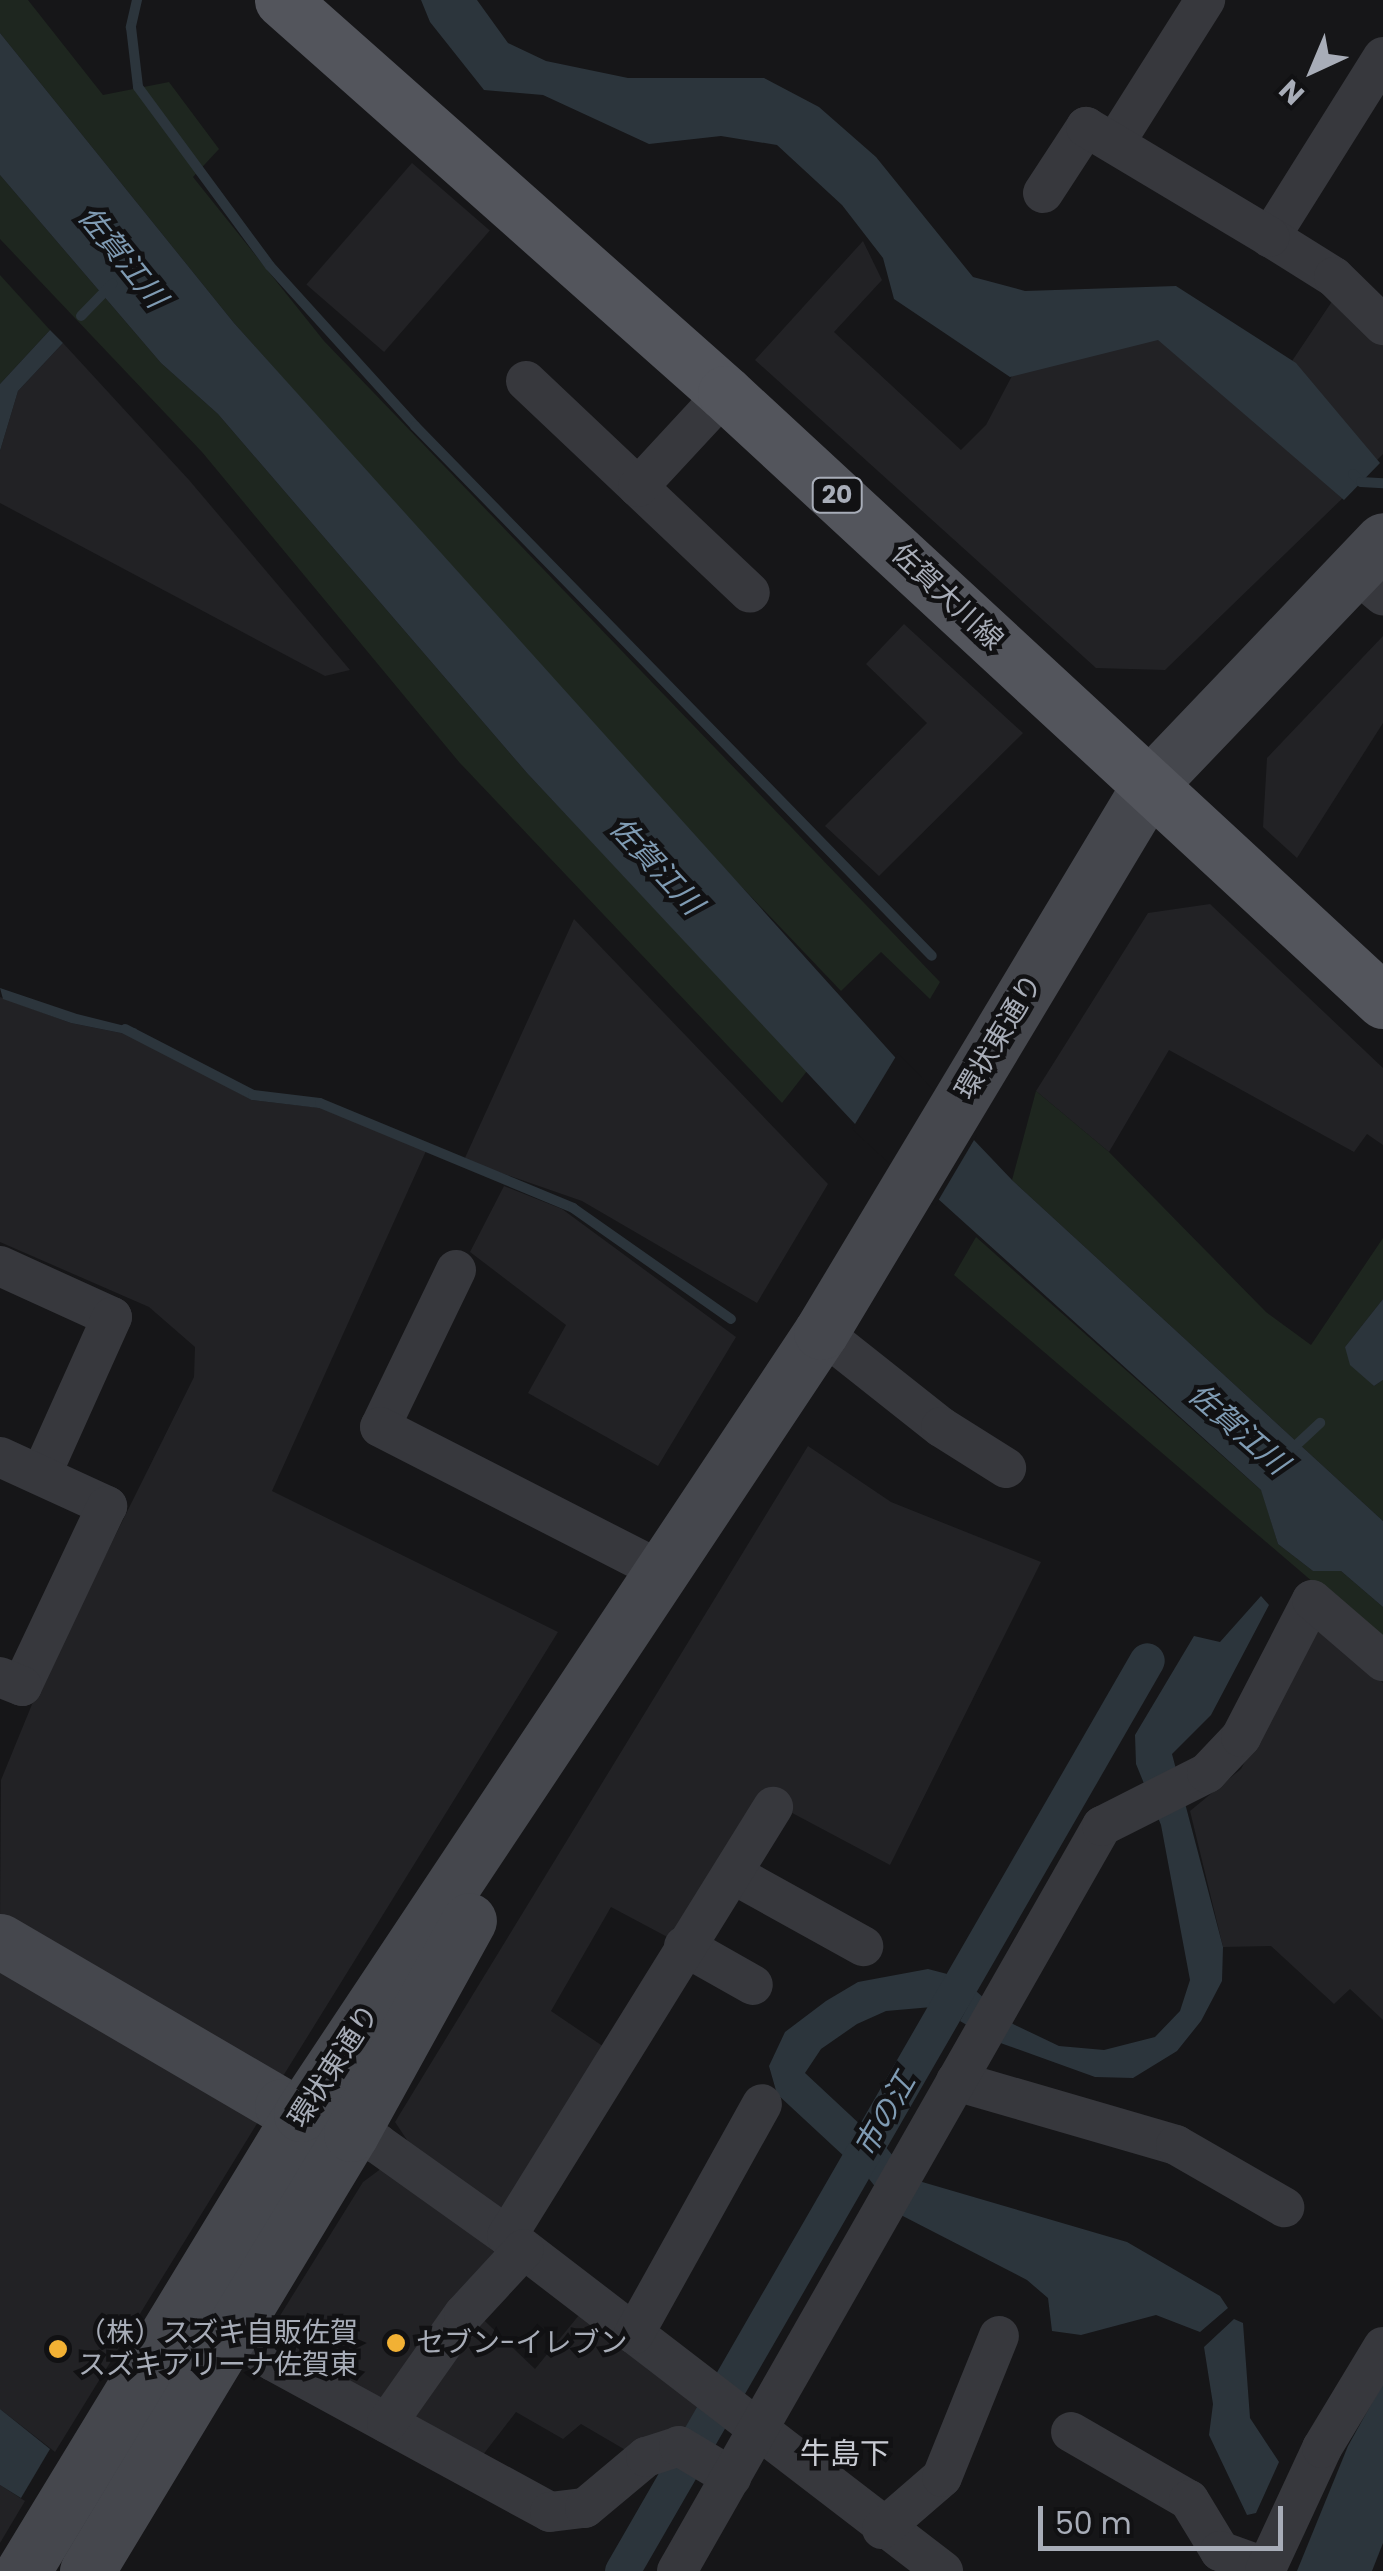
<!DOCTYPE html>
<html>
<head>
<meta charset="utf-8">
<style>
	body { margin:0 }
	#map { position:relative; width:1383px; height:2571px; overflow:hidden; background:#161618; font-family:Poppins,"Noto Sans JP",sans-serif }
	div>[style] { position:absolute }
	.built>* { inset:0; background:#222225; transform-origin:0 0 }
	.green>* { inset:0; background:#1e261f }
	.water>* { inset:0; background:#2c353c }
	.pier>* { inset:0; background:#161618 }
	.stream>* { height:10px; margin:-5px; padding:0 5px; transform-origin:5px; border-radius:5px; background:#2c353c }
	.canal>* { height:35px; margin:-17.5px; padding:0 17.5px; transform-origin:17.5px; border-radius:17.5px; background:#2c353c }
	.street>* { height:40px; margin:-20px; padding:0 20px; transform-origin:20px; border-radius:20px; background:#37383d }
	.secondary>* { height:55px; margin:-27.5px; padding:0 27.5px; transform-origin:27.5px; border-radius:27.5px; background:#45474d }
	.primary>* { height:55px; margin:-27.5px; padding:0 27.5px; transform-origin:27.5px; border-radius:27.5px; background:#53555c }
	.dots>* { width:28px; height:28px; translate:-50% -50%; box-sizing:border-box; border:5px solid #111113; border-radius:50% }
	span { translate:-50% -50%; white-space:nowrap; text-align:center; line-height:1.15; -webkit-text-stroke:9px #111113; paint-order:stroke }
	.shield-label span { padding:2px 8px; background:#111113; border:2px solid; border-radius:8px; -webkit-text-stroke-width:0 }
	.shield-label { font-size:25px; color:#a8adb8; font-weight:700 }
	.street-label { font-size:28px; color:#a8adb8 }
	.poi-label { font-size:28px; color:#a8adb8 }
	.left { translate:0 -50%; text-align:left }
	.water-label { font-size:30px; color:#7f9bb3; font-style:italic }
	.neighbourhood-label { font-size:30px; color:#c9ccd4 }
	.north { position:absolute; left:1263px; top:20px; width:100px; height:100px; -webkit-text-stroke:8px #111113; paint-order:stroke; rotate:224deg; font-size:28px; font-weight:700; line-height:40px; text-align:center; color:#a8adb8 }
	.north::after { content:''; display:block; margin:auto; width:35px; height:45px; background:#a8adb8; clip-path:polygon(50% 0,100% 100%,50% 72%,0 100%) }
	.scale { position:absolute; left:1038px; top:2506px; width:245px; height:45px; box-sizing:border-box; border:5px solid #a8adb8; border-top:0; padding-left:12px; font-size:30px; line-height:35px; white-space:nowrap; color:#a8adb8; -webkit-text-stroke:8px #111113; paint-order:stroke }
</style>
</head>
<body>
<div id="map">
	<div class="built">
		<div style="left:412px;top:163px;width:103px;height:161px;rotate:41deg"></div>
		<div style="clip-path:polygon(863px 241px,882px 280px,834px 332px,961px 450px,986px 425px,1013px 374px,1157px 335px,1348px 493px,1165px 670px,1096px 668px,755px 360px)"></div>
		<div style="clip-path:polygon(1339px 291px,1383px 334px,1383px 454px,1373px 464px,1290px 364px)"></div>
		<div style="clip-path:polygon(63px 343px,189px 480px,350px 670px,325px 676px,0 503px,0 451px,18px 391px)"></div>
		<div style="clip-path:polygon(904px 624px,1023px 733px,879px 876px,825px 826px,927px 723px,866px 664px)"></div>
		<div style="clip-path:polygon(1383px 636px,1383px 723px,1297px 858px,1263px 827px,1267px 758px)"></div>
		<div style="clip-path:polygon(1210px 904px,1383px 1068px,1383px 1145px,1367px 1134px,1354px 1152px,1169px 1050px,1109px 1152px,1036px 1091px,1148px 913px)"></div>
		<div style="clip-path:polygon(574px 919px,828px 1184px,757px 1303px,582px 1201px,464px 1160px)"></div>
		<div style="clip-path:polygon(0 997px,71px 1023px,131px 1035px,252px 1100px,321px 1108px,426px 1151px,272px 1491px,558px 1632px,280px 2081px,0 1920px,1px 1780px,35px 1697px,194px 1377px,195px 1347px,149px 1307px,0 1242px)"></div>
		<div style="clip-path:polygon(504px 1186px,562px 1209px,736px 1337px,658px 1466px,528px 1393px,566px 1325px,470px 1252px)"></div>
		<div style="clip-path:polygon(808px 1446px,891px 1502px,1041px 1562px,890px 1865px,764px 1798px,673px 1940px,611px 1907px,551px 2011px,607px 2049px,506px 2214px,409px 2143px,395px 2122px)"></div>
		<div style="clip-path:polygon(1318px 1626px,1383px 1683px,1383px 2020px,1350px 1989px,1334px 2004px,1271px 1946px,1223px 1947px,1190px 1811px,1241px 1769px)"></div>
		<div style="clip-path:polygon(0 1962px,261px 2117px,55px 2452px,0 2409px)"></div>
		<div style="clip-path:polygon(382px 2168px,511px 2250px,468px 2305px,535px 2369px,584px 2309px,705px 2400px,682px 2438px,634px 2455px,581px 2424px,563px 2439px,516px 2412px,479px 2460px,263px 2343px,363px 2182px)"></div>
		<div style="clip-path:polygon(0 2485px,25px 2501px,0 2543px)"></div>
	</div>
	<div class="green">
		<div style="clip-path:polygon(0 0,28px 0,103px 95px,169px 82px,219px 149px,193px 177px,324px 341px,940px 982px,930px 999px,881px 952px,841px 991px,660px 801px,234px 323px,0 33px)"></div>
		<div style="clip-path:polygon(0 175px,161px 363px,218px 414px,527px 773px,807px 1071px,782px 1103px,459px 762px,202px 452px,0 239px)"></div>
		<div style="clip-path:polygon(0 275px,50px 330px,0 384px)"></div>
		<div style="clip-path:polygon(1036px 1091px,1109px 1152px,1266px 1312px,1311px 1345px,1383px 1238px,1383px 1299px,1345px 1347px,1374px 1386px,1383px 1380px,1383px 1521px,1012px 1180px)"></div>
		<div style="clip-path:polygon(976px 1237px,1262px 1491px,1278px 1544px,1313px 1571px,1341px 1571px,1383px 1607px,1383px 1642px,954px 1275px)"></div>
	</div>
	<div class="water">
		<div style="clip-path:polygon(421px 0,477px 0,508px 43px,546px 61px,628px 78px,764px 78px,819px 107px,876px 157px,973px 277px,1025px 291px,1176px 286px,1296px 363px,1380px 463px,1344px 500px,1158px 340px,1010px 377px,894px 299px,883px 258px,842px 205px,777px 145px,721px 136px,649px 144px,543px 95px,484px 90px,430px 22px)"></div>
		<div style="clip-path:polygon(0 33px,234px 323px,894px 1056px,1012px 1180px,1383px 1521px,1383px 1607px,1341px 1571px,1313px 1571px,1278px 1544px,1261px 1490px,855px 1124px,527px 773px,218px 414px,161px 363px,0 175px)"></div>
		<div style="clip-path:polygon(50px 330px,63px 343px,18px 391px,0 451px,0 384px)"></div>
		<div style="clip-path:polygon(0 988px,77px 1014px,137px 1029px,131px 1035px,71px 1023px,3px 999px)"></div>
		<div style="clip-path:polygon(1383px 1299px,1383px 1380px,1374px 1386px,1350px 1365px,1345px 1347px)"></div>
		<div style="clip-path:polygon(1261px 1596px,1269px 1605px,1211px 1715px,1172px 1754px,1223px 1947px,1222px 1981px,1201px 2021px,1177px 2051px,1133px 2078px,1095px 2077px,992px 2040px,960px 2021px,976px 1991px,1013px 2024px,1059px 2046px,1104px 2050px,1155px 2037px,1180px 2011px,1190px 1980px,1161px 1825px,1136px 1764px,1135px 1735px,1194px 1636px,1220px 1642px)"></div>
		<div style="clip-path:polygon(928px 1969px,951px 1975px,932px 2007px,886px 2011px,857px 2024px,821px 2049px,805px 2073px,864px 2128px,846px 2158px,777px 2094px,769px 2066px,785px 2032px,826px 2001px,858px 1982px)"></div>
		<div style="clip-path:polygon(884px 2145px,912px 2179px,1127px 2242px,1220px 2296px,1228px 2308px,1200px 2332px,1156px 2315px,1081px 2335px,1052px 2331px,1048px 2298px,1027px 2280px,895px 2212px,866px 2175px)"></div>
		<div style="clip-path:polygon(1234px 2319px,1243px 2323px,1250px 2418px,1279px 2462px,1256px 2513px,1247px 2515px,1209px 2435px,1213px 2404px,1204px 2347px)"></div>
		<div style="clip-path:polygon(1383px 2383px,1383px 2543px,1372px 2571px,1297px 2571px,1348px 2446px)"></div>
		<div style="clip-path:polygon(0 2409px,50px 2449px,21px 2498px,0 2485px)"></div>
	</div>
	<div class="pier">
		<div style="clip-path:polygon(898px 1053px,977px 1135px,935px 1206px,852px 1129px)"></div>
	</div>
	<div class="stream">
		<div style="left:137px;top:0;width:28px;rotate:103deg"></div>
		<div style="left:131px;top:27px;width:60px;rotate:83.3deg"></div>
		<div style="left:138px;top:87px;width:222px;rotate:53.6deg"></div>
		<div style="left:270px;top:266px;width:216px;rotate:47.8deg"></div>
		<div style="left:415px;top:426px;width:740px;rotate:45.71deg"></div>
		<div style="left:81px;top:316px;width:45px;rotate:-45.9deg"></div>
		<div style="left:1353px;top:474px;width:11px;rotate:45deg"></div>
		<div style="left:1361px;top:482px;width:22px;rotate:3deg"></div>
		<div style="left:125px;top:1029px;width:144px;rotate:27.3deg"></div>
		<div style="left:253px;top:1095px;width:67px;rotate:6.8deg"></div>
		<div style="left:320px;top:1103px;width:274px;rotate:22.5deg"></div>
		<div style="left:573px;top:1208px;width:193px;rotate:35.1deg"></div>
		<div style="left:1291px;top:1450px;width:40px;rotate:-43deg"></div>
	</div>
	<div class="canal">
		<div style="left:622px;top:2571px;width:1051px;rotate:-60.05deg"></div>
	</div>
	<div class="street">
		<div style="left:1383px;top:57px;width:213px;rotate:122.1deg"></div>
		<div style="left:1270px;top:237px;width:75px;rotate:32deg"></div>
		<div style="left:1334px;top:277px;width:69px;rotate:44.4deg"></div>
		<div style="left:1116px;top:141px;width:167px;rotate:-57.7deg"></div>
		<div style="left:1043px;top:193px;width:79px;rotate:-56.9deg"></div>
		<div style="left:1086px;top:127px;width:214px;rotate:30.9deg"></div>
		<div style="left:526px;top:381px;width:308px;rotate:43.4deg"></div>
		<div style="left:638px;top:487px;width:128px;rotate:-47.2deg"></div>
		<div style="left:1354px;top:571px;width:38px;rotate:40deg"></div>
		<div style="left:0;top:1266px;width:123px;rotate:24.5deg"></div>
		<div style="left:112px;top:1317px;width:173px;rotate:114.2deg"></div>
		<div style="left:456px;top:1270px;width:174px;rotate:115.8deg"></div>
		<div style="left:380px;top:1427px;width:317px;rotate:27.1deg"></div>
		<div style="left:821px;top:1332px;width:153px;rotate:38.4deg"></div>
		<div style="left:941px;top:1427px;width:77px;rotate:32.2deg"></div>
		<div style="left:0;top:1457px;width:118px;rotate:24.6deg"></div>
		<div style="left:107px;top:1506px;width:199px;rotate:115.3deg"></div>
		<div style="left:22px;top:1686px;width:24px;rotate:-158deg"></div>
		<div style="left:733px;top:1874px;width:149px;rotate:29deg"></div>
		<div style="left:684px;top:1946px;width:79px;rotate:29.5deg"></div>
		<div style="left:956px;top:2081px;width:229px;rotate:16.2deg"></div>
		<div style="left:1176px;top:2145px;width:125px;rotate:29.9deg"></div>
		<div style="left:351px;top:2134px;width:29px;rotate:20deg"></div>
		<div style="left:378px;top:2144px;width:158px;rotate:35.5deg"></div>
		<div style="left:507px;top:2236px;width:550px;rotate:37.54deg"></div>
		<div style="left:507px;top:2236px;width:505px;rotate:-58.2deg"></div>
		<div style="left:231px;top:2330px;width:52px;rotate:36.4deg"></div>
		<div style="left:273px;top:2361px;width:315px;rotate:28.6deg"></div>
		<div style="left:550px;top:2512px;width:35px;rotate:-7deg"></div>
		<div style="left:585px;top:2508px;width:80px;rotate:-39.9deg"></div>
		<div style="left:646px;top:2457px;width:35px;rotate:-18deg"></div>
		<div style="left:679px;top:2446px;width:61px;rotate:30.8deg"></div>
		<div style="left:634px;top:2334px;width:263px;rotate:-60.9deg"></div>
		<div style="left:387px;top:2423px;width:133px;rotate:-54.8deg"></div>
		<div style="left:464px;top:2314px;width:88px;rotate:-47.3deg"></div>
		<div style="left:1071px;top:2432px;width:136px;rotate:30deg"></div>
		<div style="left:1189px;top:2500px;width:60px;rotate:58.7deg"></div>
		<div style="left:1220px;top:2551px;width:50px;rotate:19.9deg"></div>
		<div style="left:882px;top:2529px;width:79px;rotate:-40.9deg"></div>
		<div style="left:942px;top:2477px;width:152px;rotate:-68deg"></div>
		<div style="left:677px;top:2571px;width:858px;rotate:-60.3deg"></div>
		<div style="left:1102px;top:1826px;width:118px;rotate:-26.8deg"></div>
		<div style="left:1207px;top:1773px;width:50px;rotate:-46.6deg"></div>
		<div style="left:1241px;top:1737px;width:154px;rotate:-62.6deg"></div>
		<div style="left:1312px;top:1600px;width:94px;rotate:40.7deg"></div>
		<div style="left:1265px;top:2571px;width:136px;rotate:-65.1deg"></div>
		<div style="left:1322px;top:2448px;width:118px;rotate:-58.9deg"></div>
	</div>
	<div class="secondary">
		<div style="left:0;top:1941px;width:327px;rotate:30.3deg"></div>
		<div style="left:282px;top:2106px;width:56px;rotate:22.9deg"></div>
		<div style="left:23px;top:2571px;width:535px;rotate:-58.69deg"></div>
		<div style="left:301px;top:2114px;width:939px;rotate:-56.38deg"></div>
		<div style="left:821px;top:1332px;width:639px;rotate:-59.02deg"></div>
		<div style="left:1150px;top:784px;width:337px;rotate:-46.3deg"></div>
		<div style="left:87px;top:2571px;width:511px;rotate:-58.86deg"></div>
		<div style="left:351px;top:2134px;width:244px;rotate:-61.1deg"></div>
	</div>
	<div class="primary">
		<div style="left:282px;top:0;width:592px;rotate:41.58deg"></div>
		<div style="left:725px;top:393px;width:896px;rotate:42.74deg"></div>
	</div>
	<div class="dots">
		<div style="left:396px;top:2343px;background:#f2b134"></div>
		<div style="left:58px;top:2349px;background:#f2b134"></div>
	</div>
	<div class="shield-label">
		<span style="left:837px;top:495px">20</span>
	</div>
	<div class="street-label">
		<span style="left:947px;top:597px;rotate:43deg">佐賀大川線</span>
		<span style="left:999px;top:1037px;rotate:-59deg">環状東通り</span>
		<span style="left:334px;top:2066px;rotate:-57deg">環状東通り</span>
	</div>
	<div class="poi-label">
		<span class="left" style="left:78px;top:2349px">（株）スズキ自販佐賀<br>スズキアリーナ佐賀東</span>
		<span class="left" style="left:416px;top:2343px">セブン-イレブン</span>
	</div>
	<div class="water-label">
		<span style="left:122px;top:257px;rotate:51deg">佐賀江川</span>
		<span style="left:656px;top:866px;rotate:47deg">佐賀江川</span>
		<span style="left:1238px;top:1429px;rotate:41deg">佐賀江川</span>
		<span style="left:885px;top:2115px;rotate:-60deg">市の江</span>
	</div>
	<div class="neighbourhood-label">
		<span style="left:845px;top:2454px">牛島下</span>
	</div>
	<div class="north">N</div>
	<div class="scale">50 m</div>
</div>
</body>
</html>
